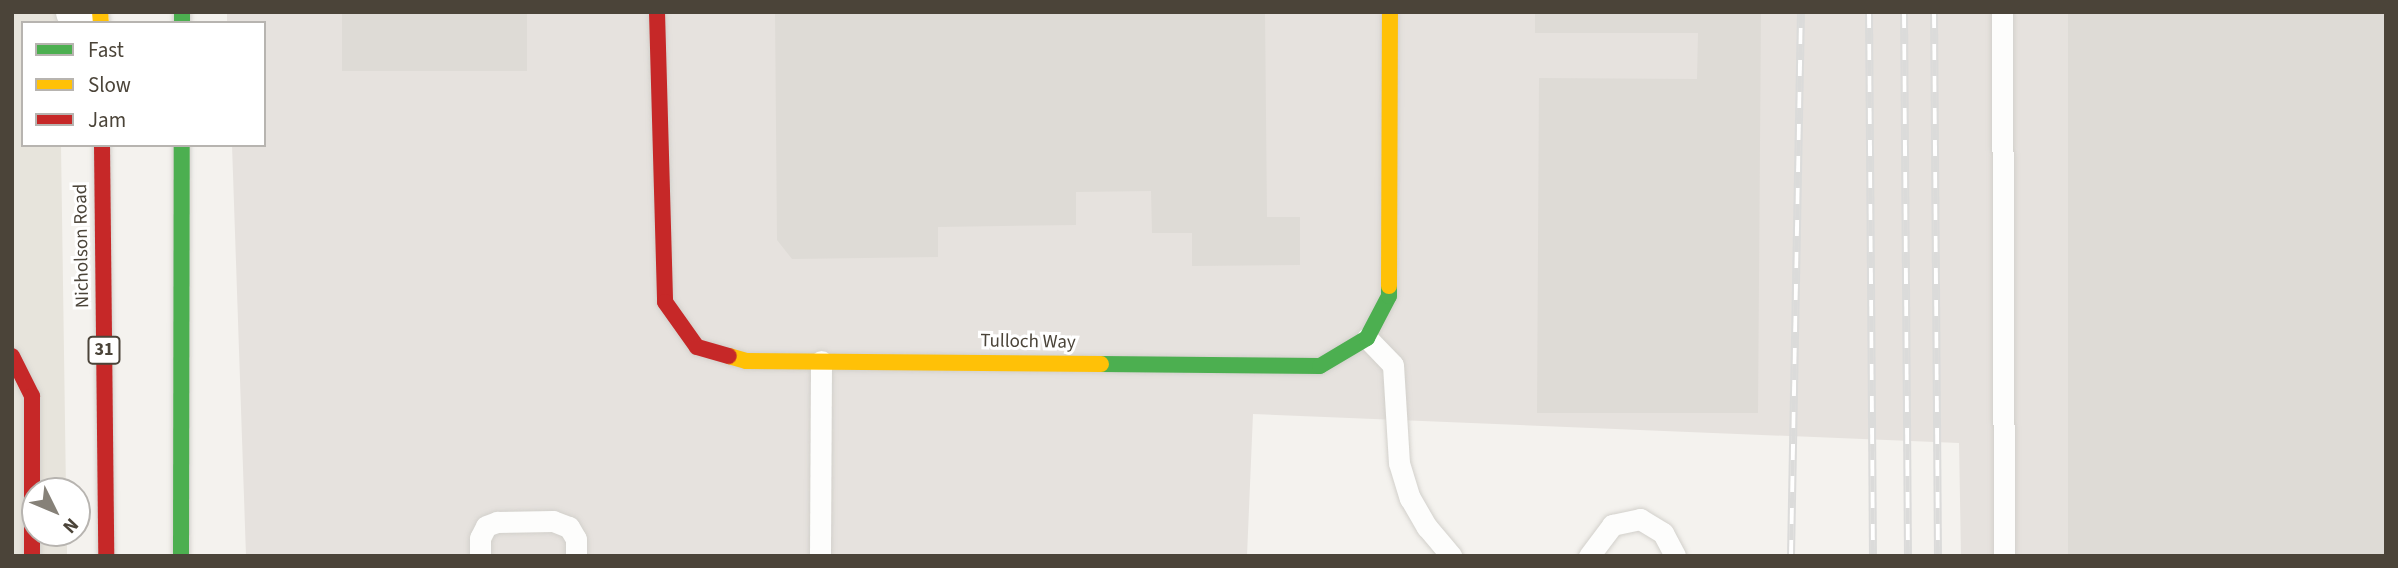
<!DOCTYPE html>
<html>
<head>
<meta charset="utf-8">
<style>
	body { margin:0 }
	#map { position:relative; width:2398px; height:568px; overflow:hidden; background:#f4f2ee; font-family:"Source Sans 3",sans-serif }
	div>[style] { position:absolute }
	.residential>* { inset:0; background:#e7e4dc }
	.industrial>* { inset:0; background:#e6e2de }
	.building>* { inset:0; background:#dedbd6; transform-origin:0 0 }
	.roads { filter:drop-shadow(0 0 2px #d2d0cb) drop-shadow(0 0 2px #d2d0cb) }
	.lane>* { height:21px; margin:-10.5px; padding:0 10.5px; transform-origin:10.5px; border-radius:10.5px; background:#fdfdfc }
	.street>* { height:38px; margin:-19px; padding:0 19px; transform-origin:19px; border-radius:19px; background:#fdfdfc }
	.fast>* { height:16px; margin:-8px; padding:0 8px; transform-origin:8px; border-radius:8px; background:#4caf50 }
	.slow>* { height:16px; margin:-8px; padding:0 8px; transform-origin:8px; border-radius:8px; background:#ffc107 }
	.jam>* { height:16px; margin:-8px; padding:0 8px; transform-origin:8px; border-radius:8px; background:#c62828 }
	.rail>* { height:8px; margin-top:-4px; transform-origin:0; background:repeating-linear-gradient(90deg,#fff 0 16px,#dbdbda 0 32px); box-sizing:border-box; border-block:2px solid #dbdbda }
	span { translate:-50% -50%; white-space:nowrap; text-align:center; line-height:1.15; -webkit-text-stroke:6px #fff; paint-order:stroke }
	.shield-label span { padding:2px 5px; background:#fff; border:2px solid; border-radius:5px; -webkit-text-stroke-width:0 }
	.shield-label { font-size:18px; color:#4b4439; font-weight:700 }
	.street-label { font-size:19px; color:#4b4439 }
	.frame { position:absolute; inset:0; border:14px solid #4b4439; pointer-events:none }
	.legend { position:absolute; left:21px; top:21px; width:245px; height:126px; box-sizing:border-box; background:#fff; border:2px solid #b7b4b0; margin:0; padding:9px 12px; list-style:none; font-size:21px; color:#4b4439 }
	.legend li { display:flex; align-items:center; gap:14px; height:35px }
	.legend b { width:35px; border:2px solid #b7b4b0 }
	.north { position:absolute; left:21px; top:477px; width:70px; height:70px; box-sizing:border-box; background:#fff; border:2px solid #b7b4b0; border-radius:50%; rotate:133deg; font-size:19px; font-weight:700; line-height:28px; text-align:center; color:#4b4439 }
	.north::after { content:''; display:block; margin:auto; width:24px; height:32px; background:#868178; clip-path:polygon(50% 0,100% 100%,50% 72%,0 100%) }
</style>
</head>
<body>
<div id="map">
	<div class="residential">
		<div style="clip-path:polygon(12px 12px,59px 12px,60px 23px,23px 23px,23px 145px,61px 145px,66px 491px,35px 491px,35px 533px,67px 533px,67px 556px,12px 556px)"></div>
	</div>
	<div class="industrial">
		<div style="clip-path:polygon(227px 12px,2386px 12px,2386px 556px,1961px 556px,1959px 443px,1253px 414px,1247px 556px,246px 556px,232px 145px,264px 145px,264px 23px,227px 23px)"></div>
	</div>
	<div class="building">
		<div style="left:342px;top:12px;width:185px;height:59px"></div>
		<div style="clip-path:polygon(775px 12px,1265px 12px,1267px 217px,1300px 217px,1300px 265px,1192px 266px,1192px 233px,1152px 233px,1151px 191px,1076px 192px,1076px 225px,938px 227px,938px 257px,792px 259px,777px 240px)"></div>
		<div style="clip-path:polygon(1535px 12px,1761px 12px,1758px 413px,1537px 413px,1539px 78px,1697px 79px,1698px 33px,1535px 33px)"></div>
		<div style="left:2068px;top:12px;width:318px;height:544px"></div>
	</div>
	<div class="roads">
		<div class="lane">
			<div style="left:2002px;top:12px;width:544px;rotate:89.79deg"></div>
			<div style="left:1367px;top:338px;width:37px;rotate:46deg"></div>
			<div style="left:1393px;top:365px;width:98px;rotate:86.5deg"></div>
			<div style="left:1399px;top:463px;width:37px;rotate:73deg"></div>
			<div style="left:1410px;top:498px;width:34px;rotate:60deg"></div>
			<div style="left:1427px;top:527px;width:38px;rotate:50deg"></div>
			<div style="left:480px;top:556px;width:18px;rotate:-90deg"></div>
			<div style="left:480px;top:538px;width:13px;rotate:-63deg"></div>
			<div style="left:486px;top:526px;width:12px;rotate:-20deg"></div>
			<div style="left:497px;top:522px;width:56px;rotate:-1deg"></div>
			<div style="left:553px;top:521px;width:17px;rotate:21deg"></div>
			<div style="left:569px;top:527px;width:14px;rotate:60deg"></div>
			<div style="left:576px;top:539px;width:17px;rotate:90deg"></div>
			<div style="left:820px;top:556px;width:195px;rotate:-89.7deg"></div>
			<div style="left:1589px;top:556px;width:39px;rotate:-53deg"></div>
			<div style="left:1612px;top:525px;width:29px;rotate:-12deg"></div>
			<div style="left:1640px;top:519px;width:27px;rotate:31deg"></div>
			<div style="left:1663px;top:533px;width:26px;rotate:62deg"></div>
		</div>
		<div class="street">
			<div style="left:75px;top:12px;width:19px;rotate:36deg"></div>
		</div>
		<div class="fast">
			<div style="left:182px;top:12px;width:11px;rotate:90deg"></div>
			<div style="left:1101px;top:364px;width:219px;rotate:0.5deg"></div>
			<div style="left:1320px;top:366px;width:55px;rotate:-30.8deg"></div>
			<div style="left:1367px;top:338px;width:47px;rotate:-62.4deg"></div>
			<div style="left:1389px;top:296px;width:10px;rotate:-90deg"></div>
			<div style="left:181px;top:556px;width:411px;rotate:-89.9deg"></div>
		</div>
		<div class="slow">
			<div style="left:100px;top:12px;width:11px;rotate:85deg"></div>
			<div style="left:1389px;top:286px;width:274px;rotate:-89.8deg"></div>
			<div style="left:729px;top:356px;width:18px;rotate:16deg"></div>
			<div style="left:746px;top:361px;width:355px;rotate:0.5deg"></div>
		</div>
		<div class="jam">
			<div style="left:657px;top:12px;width:290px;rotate:88.4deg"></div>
			<div style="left:665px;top:302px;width:55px;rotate:54.6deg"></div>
			<div style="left:697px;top:347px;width:33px;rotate:16deg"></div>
			<div style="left:102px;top:145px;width:411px;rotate:89.4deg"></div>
			<div style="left:12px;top:356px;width:45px;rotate:63.4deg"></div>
			<div style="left:32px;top:396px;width:160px;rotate:90deg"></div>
		</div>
	</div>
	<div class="rail">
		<div style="left:1869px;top:12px;width:544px;rotate:89.58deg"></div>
		<div style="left:1904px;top:12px;width:544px;rotate:89.58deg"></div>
		<div style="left:1934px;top:12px;width:544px;rotate:89.58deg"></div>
		<div style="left:1791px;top:556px;width:544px;rotate:-88.95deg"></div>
	</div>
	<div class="shield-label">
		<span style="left:104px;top:350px">31</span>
	</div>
	<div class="street-label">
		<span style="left:82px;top:246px;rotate:-91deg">Nicholson Road</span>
		<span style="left:1028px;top:342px;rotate:1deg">Tulloch Way</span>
	</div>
	<div class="frame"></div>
	<ul class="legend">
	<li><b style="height:9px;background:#4caf50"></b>Fast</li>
	<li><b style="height:9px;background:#ffc107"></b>Slow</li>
	<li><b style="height:9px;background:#c62828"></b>Jam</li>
	</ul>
	<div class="north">N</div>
</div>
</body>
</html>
